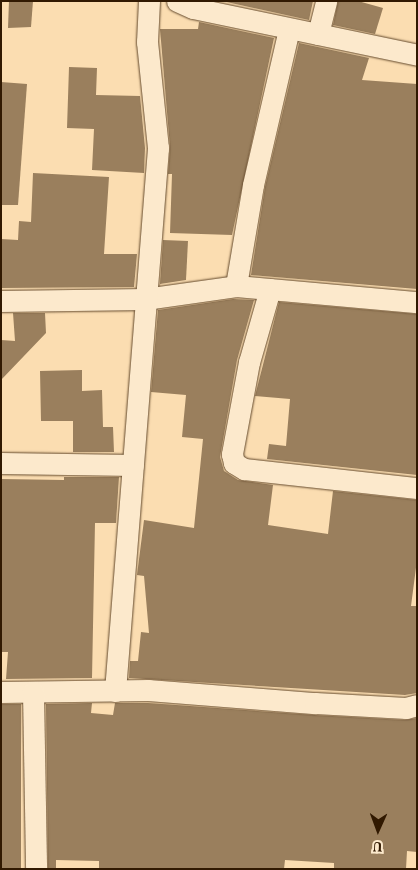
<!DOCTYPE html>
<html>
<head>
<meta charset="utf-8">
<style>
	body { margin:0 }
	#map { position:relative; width:418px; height:870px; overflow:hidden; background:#fbddb1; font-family:Vollkorn,serif }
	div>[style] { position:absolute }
	.building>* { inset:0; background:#9a7f5d; transform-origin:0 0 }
	.roads { filter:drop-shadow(0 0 1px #644a2d) drop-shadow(0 0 1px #644a2d) }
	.street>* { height:21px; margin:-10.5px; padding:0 10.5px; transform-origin:10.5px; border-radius:10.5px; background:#fce9cc }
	span { translate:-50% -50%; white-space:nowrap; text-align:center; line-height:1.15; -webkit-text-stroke:4px #fce9cc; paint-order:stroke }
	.frame { position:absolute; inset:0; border:2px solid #311901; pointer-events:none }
	.north { position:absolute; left:353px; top:805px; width:50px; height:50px; -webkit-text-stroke:4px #fce9cc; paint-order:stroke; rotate:182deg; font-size:14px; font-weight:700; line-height:20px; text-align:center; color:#311901 }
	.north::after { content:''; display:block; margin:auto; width:18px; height:22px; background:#311901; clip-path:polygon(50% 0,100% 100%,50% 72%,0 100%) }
</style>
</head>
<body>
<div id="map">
	<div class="building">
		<div style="clip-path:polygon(9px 1px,33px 1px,31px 27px,8px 28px)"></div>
		<div style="clip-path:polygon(222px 1px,313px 1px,309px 20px)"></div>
		<div style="clip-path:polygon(338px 1px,358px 1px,383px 8px,375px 34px,333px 25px)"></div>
		<div style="clip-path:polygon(199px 22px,274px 38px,232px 235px,170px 233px,172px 174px,168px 174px,170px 147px,160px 29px,198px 29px)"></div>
		<div style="clip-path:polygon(299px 43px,369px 58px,362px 80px,417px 84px,417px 289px,251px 275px,265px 187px)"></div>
		<div style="clip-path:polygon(69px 67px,97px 68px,96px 95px,140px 96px,145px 148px,144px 173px,92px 170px,94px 129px,67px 128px)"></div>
		<div style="clip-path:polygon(1px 82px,27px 84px,18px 205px,1px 205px)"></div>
		<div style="clip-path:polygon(33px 173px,109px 177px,104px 254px,137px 254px,134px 287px,1px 288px,1px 239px,18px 240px,19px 221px,31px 222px)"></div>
		<div style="clip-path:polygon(163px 240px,188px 241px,186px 280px,160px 284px)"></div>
		<div style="clip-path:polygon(233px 299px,254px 300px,237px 360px,220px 457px,224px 471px,238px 480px,273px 485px,268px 525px,328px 534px,333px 491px,417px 500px,417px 560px,411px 606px,417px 606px,417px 693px,405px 695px,129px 678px,130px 661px,138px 661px,141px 632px,149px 633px,144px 576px,137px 575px,144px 520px,194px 528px,203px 439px,182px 437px,186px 395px,151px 392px,158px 310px)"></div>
		<div style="clip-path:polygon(279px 302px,417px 314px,417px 475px,267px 459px,269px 444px,286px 446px,290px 399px,255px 396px)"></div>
		<div style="clip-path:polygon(13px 313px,45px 313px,46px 333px,1px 380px,1px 340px,15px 341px)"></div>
		<div style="clip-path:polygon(82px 370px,82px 391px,102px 390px,103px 427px,113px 427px,114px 452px,73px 452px,73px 421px,41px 421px,40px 371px)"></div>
		<div style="clip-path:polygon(64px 477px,119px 477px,116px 523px,95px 523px,92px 678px,6px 679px,8px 652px,1px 652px,1px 479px,64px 480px)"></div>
		<div style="clip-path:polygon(92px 703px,91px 713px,113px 715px,115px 703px,148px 703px,314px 715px,405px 720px,417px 718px,417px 852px,407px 851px,406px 869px,334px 868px,334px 863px,285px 860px,284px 869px,99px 869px,99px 861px,56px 860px,56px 869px,48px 869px,46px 704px)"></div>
		<div style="left:1px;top:704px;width:20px;height:165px"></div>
	</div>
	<div class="roads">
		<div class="street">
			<div style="left:177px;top:1px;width:17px;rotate:24deg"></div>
			<div style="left:193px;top:8px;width:229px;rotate:11.8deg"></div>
			<div style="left:289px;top:29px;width:160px;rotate:103deg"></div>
			<div style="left:253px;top:185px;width:102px;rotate:99.6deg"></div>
			<div style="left:236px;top:286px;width:182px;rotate:5.1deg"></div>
			<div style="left:318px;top:34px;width:34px;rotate:-76deg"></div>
			<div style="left:270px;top:289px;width:76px;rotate:106deg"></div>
			<div style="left:249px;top:362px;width:94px;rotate:100.5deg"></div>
			<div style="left:232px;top:454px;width:9px;rotate:77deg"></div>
			<div style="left:234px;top:463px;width:12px;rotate:31deg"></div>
			<div style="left:244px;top:469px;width:174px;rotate:6.3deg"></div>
			<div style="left:1px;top:301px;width:144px;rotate:-0.8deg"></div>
			<div style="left:145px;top:299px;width:92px;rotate:-8.1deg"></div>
			<div style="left:1px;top:463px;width:132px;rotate:0.9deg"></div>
			<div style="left:115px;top:691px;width:545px;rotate:-85.47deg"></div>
			<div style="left:158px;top:148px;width:107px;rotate:-95.9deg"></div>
			<div style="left:147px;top:42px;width:41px;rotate:-87.2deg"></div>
			<div style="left:1px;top:692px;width:147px;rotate:-0.8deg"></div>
			<div style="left:148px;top:690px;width:168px;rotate:4.5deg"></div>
			<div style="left:315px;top:703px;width:91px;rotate:3.1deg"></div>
			<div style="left:406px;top:708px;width:11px;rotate:-15deg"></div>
			<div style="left:33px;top:692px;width:177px;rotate:89deg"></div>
		</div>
	</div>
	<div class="frame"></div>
	<div class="north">U</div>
</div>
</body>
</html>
